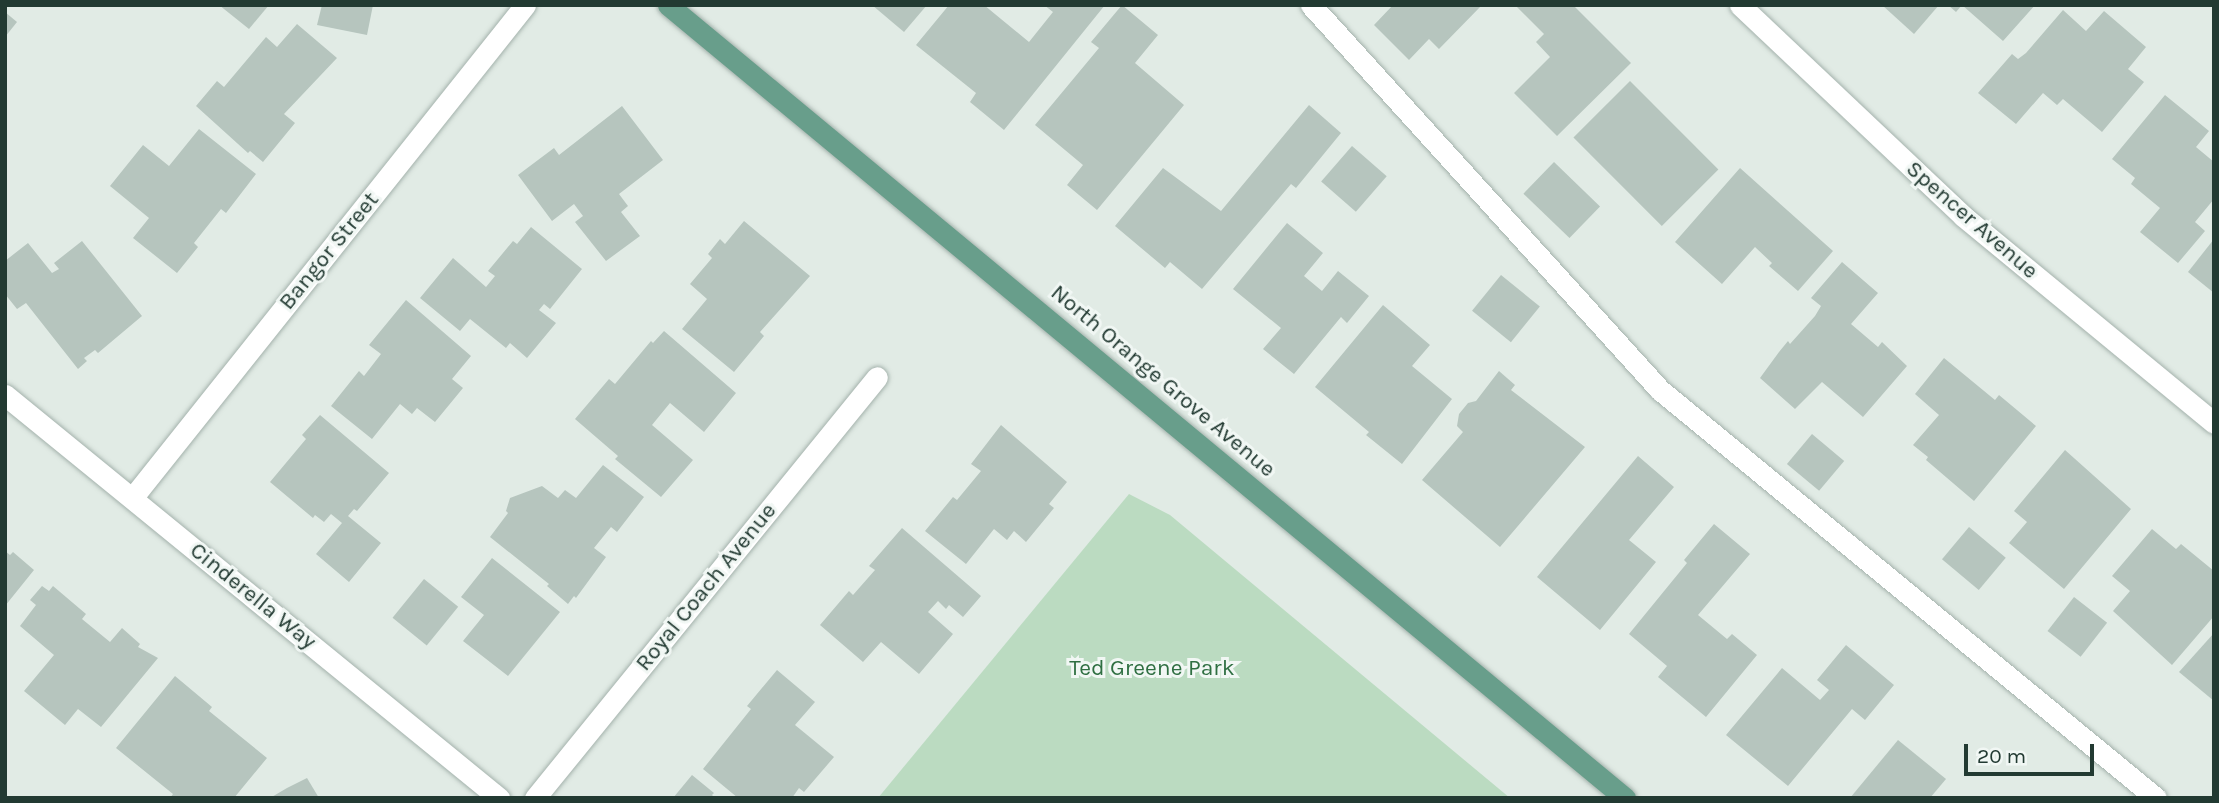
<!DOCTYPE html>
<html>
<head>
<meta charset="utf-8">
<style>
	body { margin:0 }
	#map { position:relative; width:2219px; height:803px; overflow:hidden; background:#e1ebe5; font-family:Karla,sans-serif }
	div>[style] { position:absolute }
	.green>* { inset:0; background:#bbdbc1 }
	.building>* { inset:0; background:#b6c5be; transform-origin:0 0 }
	.roads { filter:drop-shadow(0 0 2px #a4b2ac) drop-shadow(0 0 2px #a4b2ac) }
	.minor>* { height:21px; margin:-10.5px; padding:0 10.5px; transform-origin:10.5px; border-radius:10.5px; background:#fff }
	.major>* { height:21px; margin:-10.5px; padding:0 10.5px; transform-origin:10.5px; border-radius:10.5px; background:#689e8b }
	span { translate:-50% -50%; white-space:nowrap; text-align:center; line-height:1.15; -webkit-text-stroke:6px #f1f7f4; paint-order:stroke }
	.street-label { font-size:23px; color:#223a32 }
	.park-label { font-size:23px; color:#2f6f42 }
	.frame { position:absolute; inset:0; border:7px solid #223a32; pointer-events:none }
	.scale { position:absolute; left:1964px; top:744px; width:130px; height:32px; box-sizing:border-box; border:4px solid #223a32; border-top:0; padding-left:9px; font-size:21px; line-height:24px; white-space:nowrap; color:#223a32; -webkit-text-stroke:5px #f1f7f4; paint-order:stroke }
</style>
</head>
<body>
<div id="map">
	<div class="green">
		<div style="clip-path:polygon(1129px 494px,1170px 515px,1510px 798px,878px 798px)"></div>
	</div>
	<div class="building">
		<div style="clip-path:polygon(219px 5px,269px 5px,249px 29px)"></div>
		<div style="clip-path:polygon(322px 5px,373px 5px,367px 35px,317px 25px)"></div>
		<div style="clip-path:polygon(872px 5px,927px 5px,904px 32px)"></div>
		<div style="clip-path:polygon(949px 5px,984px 5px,1029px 42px,1053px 12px,1044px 5px,1105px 5px,1004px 130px,970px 102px,976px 93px,916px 45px)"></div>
		<div style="clip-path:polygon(1122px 5px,1158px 35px,1135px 63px,1184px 105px,1097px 210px,1067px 185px,1083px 165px,1035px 125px,1099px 48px,1091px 42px)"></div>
		<div style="clip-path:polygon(1393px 5px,1482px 5px,1439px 49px,1429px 39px,1409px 60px,1374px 25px)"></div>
		<div style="clip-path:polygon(1515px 5px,1573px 5px,1631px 63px,1557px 136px,1514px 93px,1550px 57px,1536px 42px,1544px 34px)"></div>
		<div style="clip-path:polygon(1882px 5px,1939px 5px,1914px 34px)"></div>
		<div style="clip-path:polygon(1948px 5px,2035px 5px,2003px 41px,1962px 5px,1956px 12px)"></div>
		<div style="clip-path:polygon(2063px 10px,2086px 31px,2104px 11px,2146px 47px,2128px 69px,2144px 82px,2102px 132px,2063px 99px,2057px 105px,2043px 93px,2016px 124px,1978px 93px,2012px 54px,2018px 59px,2026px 53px)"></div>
		<div style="clip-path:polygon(5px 12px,17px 22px,5px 37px)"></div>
		<div style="clip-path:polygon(297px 24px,337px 58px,284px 114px,295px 123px,263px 162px,250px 151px,248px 153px,196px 106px,217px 81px,224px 87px,266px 37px,277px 47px)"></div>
		<div style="left:1630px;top:81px;width:125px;height:80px;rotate:45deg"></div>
		<div style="clip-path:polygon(2165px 95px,2209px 131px,2196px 147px,2214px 162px,2214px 199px,2195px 222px,2205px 231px,2178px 263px,2140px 232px,2160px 208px,2131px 184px,2135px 178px,2112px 159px)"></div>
		<div style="clip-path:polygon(1309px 105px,1341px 133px,1296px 188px,1291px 184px,1202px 289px,1170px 262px,1165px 268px,1115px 226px,1163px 168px,1221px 211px)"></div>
		<div style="clip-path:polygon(622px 106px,663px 160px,619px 194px,628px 206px,621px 212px,640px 236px,606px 261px,575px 222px,583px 216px,574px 204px,552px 221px,518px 175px,554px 148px,559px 155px)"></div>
		<div style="clip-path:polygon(199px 129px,256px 174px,226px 213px,221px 209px,194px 243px,198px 247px,177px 273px,133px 238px,149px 218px,110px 186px,143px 145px,169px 166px)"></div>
		<div style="left:1352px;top:146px;width:46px;height:47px;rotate:41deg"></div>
		<div style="left:1554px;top:162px;width:64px;height:44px;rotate:44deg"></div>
		<div style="clip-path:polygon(1740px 168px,1833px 251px,1798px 291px,1769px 266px,1772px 263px,1755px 247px,1722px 284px,1675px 242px)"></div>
		<div style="clip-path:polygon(744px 221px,810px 276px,760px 332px,764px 336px,734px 372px,682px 329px,707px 299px,690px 284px,712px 258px,708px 254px,720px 239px,725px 244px)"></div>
		<div style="clip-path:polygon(1287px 223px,1323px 253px,1304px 276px,1322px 291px,1338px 271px,1369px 296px,1347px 323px,1341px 317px,1294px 374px,1263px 349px,1281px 328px,1233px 289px)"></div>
		<div style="clip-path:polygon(531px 227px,582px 269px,550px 309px,544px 304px,539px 310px,556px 323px,527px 358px,510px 343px,506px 348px,470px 319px,460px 331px,420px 298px,453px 258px,486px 287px,495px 276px,488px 271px,513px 241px,517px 244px)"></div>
		<div style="clip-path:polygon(2214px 239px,2214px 293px,2188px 272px)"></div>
		<div style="clip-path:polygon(82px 241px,142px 316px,98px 353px,95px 350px,84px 358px,87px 361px,78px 369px,26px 303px,17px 309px,5px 294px,5px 261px,28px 243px,52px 273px,59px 269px,54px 263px)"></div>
		<div style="clip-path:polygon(1842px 262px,1878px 293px,1851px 324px,1878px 347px,1882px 342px,1907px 366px,1863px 417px,1822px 382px,1795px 409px,1760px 378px,1779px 352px,1788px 341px,1790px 344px,1815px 316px,1821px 306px,1811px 298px)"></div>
		<div style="left:1501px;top:275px;width:50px;height:46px;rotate:39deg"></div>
		<div style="clip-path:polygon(406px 300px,471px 356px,452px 379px,463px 388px,435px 422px,417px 408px,412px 414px,400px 404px,372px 439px,331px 406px,359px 371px,364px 376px,381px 354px,369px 345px)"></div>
		<div style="clip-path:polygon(1383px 305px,1430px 345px,1412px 366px,1452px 399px,1402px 464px,1366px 435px,1369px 432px,1315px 387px)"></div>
		<div style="clip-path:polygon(664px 331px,736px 393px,704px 432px,670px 403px,652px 425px,693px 460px,661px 497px,615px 459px,618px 456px,575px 419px,609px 379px,615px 384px,651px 341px,653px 343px)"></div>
		<div style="clip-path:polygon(1944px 358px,1995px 400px,1999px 395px,2036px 426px,1974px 501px,1926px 460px,1928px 457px,1913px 445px,1939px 415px,1915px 394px)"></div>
		<div style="clip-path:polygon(1499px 371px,1515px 385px,1511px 390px,1585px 447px,1500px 547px,1422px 480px,1463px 432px,1457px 426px,1459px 414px,1468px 403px,1476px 401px)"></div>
		<div style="clip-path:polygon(320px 415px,389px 473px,357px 511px,354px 509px,348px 516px,381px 543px,349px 582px,316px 554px,342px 523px,331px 514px,324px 522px,315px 515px,313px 518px,270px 482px,306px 439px,302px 435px)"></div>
		<div style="clip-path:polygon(1001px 425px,1067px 482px,1049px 504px,1054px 508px,1026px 542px,1014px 531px,1007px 540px,994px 529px,966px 564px,925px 531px,953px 497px,957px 500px,981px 471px,971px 464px)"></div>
		<div style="left:1812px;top:434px;width:42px;height:39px;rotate:40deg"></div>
		<div style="clip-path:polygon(2065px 450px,2131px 509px,2064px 589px,2009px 543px,2027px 522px,2014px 511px)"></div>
		<div style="clip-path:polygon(1638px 456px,1674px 487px,1629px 540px,1656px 562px,1600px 630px,1537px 577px)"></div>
		<div style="clip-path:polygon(603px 465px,644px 497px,617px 532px,611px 527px,594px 548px,606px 557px,576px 598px,574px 596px,568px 604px,547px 586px,549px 584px,490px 537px,508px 513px,506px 511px,510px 498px,542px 486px,558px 498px,565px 490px,576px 498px)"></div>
		<div style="clip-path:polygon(1714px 524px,1750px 554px,1698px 615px,1727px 639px,1732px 634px,1757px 655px,1706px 717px,1658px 677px,1667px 666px,1629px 634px,1687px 563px,1684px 560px)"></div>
		<div style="left:1969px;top:527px;width:48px;height:42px;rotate:40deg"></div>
		<div style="clip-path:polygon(902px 528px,981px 596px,963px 617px,949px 605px,946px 609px,938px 601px,928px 612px,953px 634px,919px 674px,881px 642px,863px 662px,820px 625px,849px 591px,853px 595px,875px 570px,869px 566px)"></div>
		<div style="clip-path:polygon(2152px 529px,2176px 549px,2181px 544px,2214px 571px,2214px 616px,2172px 665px,2113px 611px,2130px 591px,2112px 576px)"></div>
		<div style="clip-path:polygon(5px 551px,10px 555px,13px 552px,34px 570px,5px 606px)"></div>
		<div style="clip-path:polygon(492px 558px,560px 612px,508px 676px,463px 641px,484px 615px,461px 597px)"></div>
		<div style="left:424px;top:579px;width:44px;height:50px;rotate:39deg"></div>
		<div style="clip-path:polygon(42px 586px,49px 591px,53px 586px,86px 614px,82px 619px,110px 642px,122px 628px,140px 644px,138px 647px,158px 658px,101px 727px,78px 709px,65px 725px,24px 691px,54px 655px,20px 626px,36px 605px,30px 600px)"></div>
		<div style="left:2074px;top:597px;width:42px;height:43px;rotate:38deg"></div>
		<div style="clip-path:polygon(2214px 633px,2214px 701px,2179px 672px)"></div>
		<div style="clip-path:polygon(1846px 645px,1894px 685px,1865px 720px,1852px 709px,1788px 786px,1726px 735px,1782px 668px,1820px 700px,1829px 690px,1817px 680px)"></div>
		<div style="clip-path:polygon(777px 670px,815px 702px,795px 725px,834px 757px,804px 792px,799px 788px,792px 798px,738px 798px,703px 769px,751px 709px,747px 706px)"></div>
		<div style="clip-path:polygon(175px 676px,212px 707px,209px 711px,267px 758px,234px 798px,170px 798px,173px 794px,116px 748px)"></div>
		<div style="clip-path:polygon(1898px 740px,1946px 779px,1930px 798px,1850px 798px)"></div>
		<div style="clip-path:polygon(692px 775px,714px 793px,712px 795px,715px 798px,673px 798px)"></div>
		<div style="clip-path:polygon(307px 778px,319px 798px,270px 798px,287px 788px)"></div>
	</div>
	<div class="roads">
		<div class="minor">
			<div style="left:1311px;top:5px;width:520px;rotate:47.81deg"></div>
			<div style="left:1660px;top:390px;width:642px;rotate:39.44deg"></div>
			<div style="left:1740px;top:5px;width:307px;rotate:43.4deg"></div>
			<div style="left:1963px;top:216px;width:325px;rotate:39.5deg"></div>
			<div style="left:5px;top:395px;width:638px;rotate:39.21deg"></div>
			<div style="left:133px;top:497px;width:629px;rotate:-51.45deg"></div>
			<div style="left:535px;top:798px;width:542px;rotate:-50.91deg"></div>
		</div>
		<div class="major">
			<div style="left:668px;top:5px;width:1243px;rotate:39.65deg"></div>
		</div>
	</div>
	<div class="street-label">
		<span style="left:1972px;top:220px;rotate:41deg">Spencer Avenue</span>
		<span style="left:329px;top:251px;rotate:-51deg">Bangor Street</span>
		<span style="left:1163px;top:381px;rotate:40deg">North Orange Grove Avenue</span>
		<span style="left:706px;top:587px;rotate:-51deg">Royal Coach Avenue</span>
		<span style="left:253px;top:596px;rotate:39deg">Cinderella Way</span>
	</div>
	<div class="park-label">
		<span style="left:1152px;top:668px">Ted Greene Park</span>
	</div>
	<div class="frame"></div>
	<div class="scale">20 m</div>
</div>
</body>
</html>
